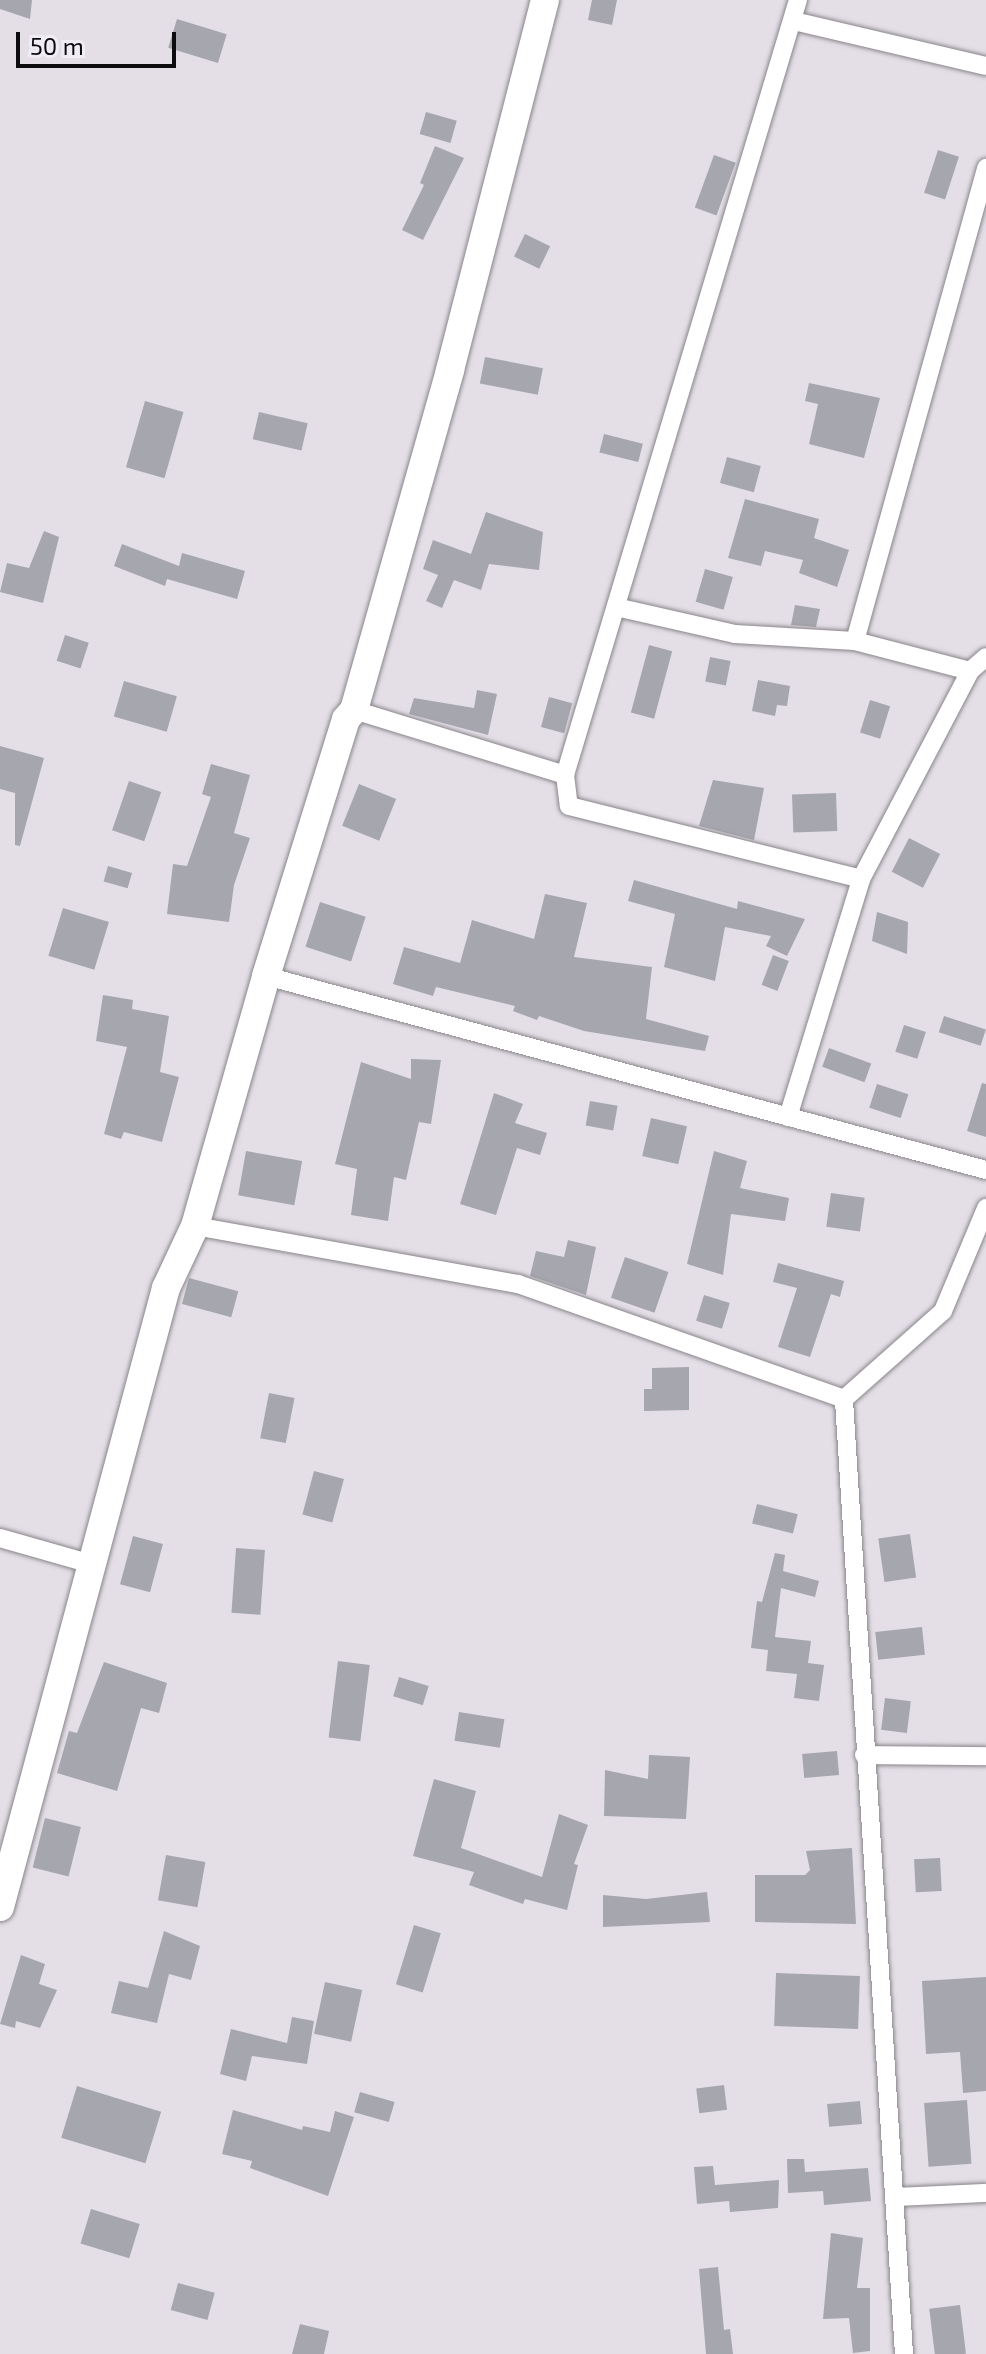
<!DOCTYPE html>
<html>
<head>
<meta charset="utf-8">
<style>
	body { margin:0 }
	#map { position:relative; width:986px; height:2354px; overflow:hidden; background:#e4dfe7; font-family:"Exo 2",sans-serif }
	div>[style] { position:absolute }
	.building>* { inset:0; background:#a6a6ae; transform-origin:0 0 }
	.roads { filter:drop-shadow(0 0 2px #89858b) drop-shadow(0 0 2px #89858b) }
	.minor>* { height:18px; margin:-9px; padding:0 9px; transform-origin:9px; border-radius:9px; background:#fff }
	.primary>* { height:28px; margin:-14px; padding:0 14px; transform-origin:14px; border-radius:14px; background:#fff }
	span { translate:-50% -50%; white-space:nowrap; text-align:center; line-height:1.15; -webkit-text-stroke:8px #f1edf4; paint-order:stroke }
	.scale { position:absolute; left:16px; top:32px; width:160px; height:36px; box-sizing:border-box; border:4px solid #0c0b0d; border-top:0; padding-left:10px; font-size:24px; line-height:28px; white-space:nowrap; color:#0c0b0d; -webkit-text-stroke:6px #f1edf4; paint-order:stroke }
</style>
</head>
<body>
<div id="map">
	<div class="building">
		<div style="clip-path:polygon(0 0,32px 0,30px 19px,0 9px)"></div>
		<div style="clip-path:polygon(592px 0,617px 0,612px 25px,588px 20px)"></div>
		<div style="left:177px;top:19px;width:52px;height:30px;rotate:17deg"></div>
		<div style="left:426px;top:112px;width:32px;height:23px;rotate:16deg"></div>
		<div style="clip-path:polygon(435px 146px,464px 158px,423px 240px,402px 230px,424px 185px,420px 183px)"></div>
		<div style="left:938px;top:150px;width:22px;height:45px;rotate:18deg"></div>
		<div style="left:714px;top:155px;width:23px;height:56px;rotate:20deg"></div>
		<div style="left:525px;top:234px;width:28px;height:25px;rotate:26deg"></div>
		<div style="left:485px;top:357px;width:59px;height:27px;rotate:11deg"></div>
		<div style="clip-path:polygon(809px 383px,880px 398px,864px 458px,809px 444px,818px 404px,805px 401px)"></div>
		<div style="left:145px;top:401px;width:40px;height:69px;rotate:16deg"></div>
		<div style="left:259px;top:412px;width:50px;height:28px;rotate:13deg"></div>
		<div style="left:604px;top:434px;width:40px;height:19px;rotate:14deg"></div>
		<div style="left:727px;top:457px;width:35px;height:27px;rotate:15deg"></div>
		<div style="clip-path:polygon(745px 499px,819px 519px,814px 538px,849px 550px,837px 587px,799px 573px,803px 560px,765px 551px,761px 566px,728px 558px)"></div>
		<div style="clip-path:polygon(486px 512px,543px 532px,539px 570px,489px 564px,481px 590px,454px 580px,442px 608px,426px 601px,438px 575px,423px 569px,433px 540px,471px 554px)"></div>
		<div style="clip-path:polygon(44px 531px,59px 537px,43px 603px,0 592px,7px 563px,29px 568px)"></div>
		<div style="clip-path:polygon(122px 544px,179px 566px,182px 553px,245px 571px,237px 599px,167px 579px,165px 586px,114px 566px)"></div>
		<div style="left:705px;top:569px;width:29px;height:34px;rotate:16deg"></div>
		<div style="clip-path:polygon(795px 605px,820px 609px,816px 627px,791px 625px)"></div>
		<div style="left:65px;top:635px;width:25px;height:27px;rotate:18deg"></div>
		<div style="left:649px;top:645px;width:24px;height:70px;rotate:15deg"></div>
		<div style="left:710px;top:657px;width:21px;height:25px;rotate:11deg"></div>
		<div style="clip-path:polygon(758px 680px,790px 686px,787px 706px,777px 705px,775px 716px,752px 711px)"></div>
		<div style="left:124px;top:681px;width:55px;height:37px;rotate:16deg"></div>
		<div style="clip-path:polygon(477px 690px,497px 694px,488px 735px,409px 714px,414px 698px,474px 708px)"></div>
		<div style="left:549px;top:697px;width:24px;height:31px;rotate:15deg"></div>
		<div style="left:870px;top:700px;width:21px;height:34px;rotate:17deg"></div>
		<div style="clip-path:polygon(0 746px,44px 758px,20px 846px,15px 845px,15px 793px,0 789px)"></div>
		<div style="clip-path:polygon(211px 764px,250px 775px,234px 833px,250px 838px,234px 885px,229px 922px,167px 914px,173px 864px,187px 866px,211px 797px,202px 794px)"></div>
		<div style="clip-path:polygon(713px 780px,764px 788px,754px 840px,699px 826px)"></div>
		<div style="left:129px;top:781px;width:34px;height:52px;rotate:19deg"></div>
		<div style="left:359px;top:784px;width:40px;height:45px;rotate:22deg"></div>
		<div style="left:836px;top:793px;width:38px;height:44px;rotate:88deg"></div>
		<div style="left:909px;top:838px;width:35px;height:38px;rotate:27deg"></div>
		<div style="left:108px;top:866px;width:25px;height:16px;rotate:16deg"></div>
		<div style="clip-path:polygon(634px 880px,737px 909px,738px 901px,805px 919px,787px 956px,766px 946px,771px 936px,725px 927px,715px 981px,664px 967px,675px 914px,628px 901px)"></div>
		<div style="clip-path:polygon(545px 894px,587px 903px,574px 957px,652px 967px,646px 1019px,709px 1036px,705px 1051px,584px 1031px,539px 1016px,537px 1020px,513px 1011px,515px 1006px,436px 987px,433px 996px,393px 984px,404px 947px,460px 963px,472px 920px,534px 939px)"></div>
		<div style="left:320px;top:902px;width:48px;height:47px;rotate:18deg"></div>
		<div style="left:63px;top:908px;width:48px;height:50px;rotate:17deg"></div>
		<div style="clip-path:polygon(877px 912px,908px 922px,907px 954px,872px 941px)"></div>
		<div style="left:773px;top:955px;width:17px;height:32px;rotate:21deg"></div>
		<div style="clip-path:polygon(103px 995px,133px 1000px,132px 1009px,169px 1016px,160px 1072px,179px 1077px,162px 1142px,124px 1132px,121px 1139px,104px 1134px,127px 1047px,96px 1041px)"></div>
		<div style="left:944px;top:1016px;width:44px;height:17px;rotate:18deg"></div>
		<div style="left:904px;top:1025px;width:23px;height:28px;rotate:18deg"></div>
		<div style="left:829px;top:1048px;width:45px;height:20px;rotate:20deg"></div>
		<div style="clip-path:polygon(411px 1059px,441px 1060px,431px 1124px,419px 1122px,406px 1180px,394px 1177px,388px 1221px,351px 1215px,357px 1169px,335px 1164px,361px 1062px,411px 1079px)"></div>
		<div style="clip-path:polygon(982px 1083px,986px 1084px,986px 1137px,967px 1131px)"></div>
		<div style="left:877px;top:1084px;width:33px;height:25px;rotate:18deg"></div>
		<div style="clip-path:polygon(494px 1093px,523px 1104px,515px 1123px,547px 1133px,540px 1155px,517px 1148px,496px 1215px,460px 1204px)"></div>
		<div style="left:590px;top:1101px;width:28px;height:25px;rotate:10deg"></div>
		<div style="left:651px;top:1118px;width:37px;height:39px;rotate:13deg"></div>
		<div style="left:246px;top:1151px;width:57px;height:45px;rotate:10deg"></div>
		<div style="clip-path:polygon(714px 1151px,747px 1161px,740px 1188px,789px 1198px,785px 1221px,731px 1214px,723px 1275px,687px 1264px)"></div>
		<div style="left:831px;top:1193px;width:34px;height:34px;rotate:8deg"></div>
		<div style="clip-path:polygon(568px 1240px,596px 1247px,586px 1295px,530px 1276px,536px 1251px,564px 1257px)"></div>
		<div style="left:625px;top:1257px;width:46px;height:43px;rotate:19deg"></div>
		<div style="clip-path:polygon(778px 1263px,844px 1281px,840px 1297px,831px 1294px,810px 1357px,778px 1347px,797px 1288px,773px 1282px)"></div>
		<div style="left:189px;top:1278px;width:51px;height:27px;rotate:15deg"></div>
		<div style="left:704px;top:1295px;width:27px;height:27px;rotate:17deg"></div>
		<div style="clip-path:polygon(689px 1367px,689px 1410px,644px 1411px,644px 1389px,652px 1389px,652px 1368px)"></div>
		<div style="left:269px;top:1393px;width:26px;height:46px;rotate:11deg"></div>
		<div style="left:314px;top:1471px;width:31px;height:45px;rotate:15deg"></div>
		<div style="left:757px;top:1504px;width:42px;height:20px;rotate:14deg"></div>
		<div style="left:910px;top:1534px;width:44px;height:32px;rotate:82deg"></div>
		<div style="left:133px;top:1536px;width:31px;height:50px;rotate:15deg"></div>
		<div style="left:236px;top:1548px;width:29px;height:65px;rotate:4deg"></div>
		<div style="clip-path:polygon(775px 1553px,785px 1555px,783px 1571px,819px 1581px,815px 1597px,781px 1588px,775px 1637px,811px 1641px,808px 1663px,824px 1665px,819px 1701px,794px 1698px,797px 1674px,766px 1671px,768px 1650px,751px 1648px,757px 1601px,762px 1602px)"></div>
		<div style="left:922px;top:1627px;width:28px;height:47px;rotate:84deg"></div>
		<div style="left:338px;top:1661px;width:32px;height:77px;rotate:7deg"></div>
		<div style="clip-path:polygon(104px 1662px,167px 1683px,159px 1713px,141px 1708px,117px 1791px,57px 1773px,69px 1731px,77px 1733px)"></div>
		<div style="left:399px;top:1677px;width:31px;height:20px;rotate:17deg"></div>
		<div style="left:885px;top:1698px;width:26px;height:32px;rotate:7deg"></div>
		<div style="left:459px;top:1712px;width:46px;height:29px;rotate:9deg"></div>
		<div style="left:837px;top:1751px;width:24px;height:35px;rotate:85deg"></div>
		<div style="clip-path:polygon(649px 1755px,690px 1757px,686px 1819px,604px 1816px,605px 1770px,648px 1779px)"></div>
		<div style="clip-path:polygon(434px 1779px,476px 1791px,461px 1848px,542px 1877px,559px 1814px,588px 1825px,574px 1864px,578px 1865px,567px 1910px,525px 1899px,523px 1904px,469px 1885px,474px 1872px,413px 1856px)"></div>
		<div style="left:45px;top:1818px;width:37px;height:51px;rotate:14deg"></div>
		<div style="clip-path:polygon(852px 1848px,856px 1924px,755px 1922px,755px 1875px,805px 1875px,810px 1870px,806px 1851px)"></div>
		<div style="left:166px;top:1855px;width:40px;height:46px;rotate:10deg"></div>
		<div style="left:940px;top:1858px;width:33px;height:26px;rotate:87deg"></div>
		<div style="clip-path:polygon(707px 1892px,710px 1922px,603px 1927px,603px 1895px,646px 1899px)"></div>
		<div style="left:414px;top:1925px;width:28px;height:62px;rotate:17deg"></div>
		<div style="clip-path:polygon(164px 1931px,200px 1946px,191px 1980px,169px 1974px,157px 2023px,111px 2013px,119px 1981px,148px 1988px)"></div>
		<div style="clip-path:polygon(21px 1955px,45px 1964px,39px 1984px,57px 1990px,40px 2028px,16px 2021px,15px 2028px,0 2024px)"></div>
		<div style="left:776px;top:1973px;width:84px;height:53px;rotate:2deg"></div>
		<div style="clip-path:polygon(986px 1977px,986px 2091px,963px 2093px,960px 2052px,926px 2054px,922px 1981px)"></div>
		<div style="left:325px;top:1982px;width:38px;height:53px;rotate:12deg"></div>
		<div style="clip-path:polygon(292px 2017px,314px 2021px,307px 2064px,252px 2056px,246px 2081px,220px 2074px,231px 2029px,287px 2043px)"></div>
		<div style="left:724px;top:2085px;width:25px;height:28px;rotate:83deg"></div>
		<div style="left:77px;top:2086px;width:88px;height:54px;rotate:17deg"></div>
		<div style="left:360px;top:2092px;width:36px;height:21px;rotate:16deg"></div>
		<div style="left:967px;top:2100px;width:64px;height:43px;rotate:86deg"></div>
		<div style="left:860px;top:2101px;width:23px;height:33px;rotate:85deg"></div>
		<div style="clip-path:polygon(233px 2110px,302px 2130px,303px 2126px,330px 2132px,335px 2111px,354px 2117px,328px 2196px,250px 2168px,252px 2161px,222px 2154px)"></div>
		<div style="clip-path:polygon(787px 2159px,804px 2159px,805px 2172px,868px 2168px,871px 2201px,824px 2205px,823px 2191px,788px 2193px)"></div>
		<div style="clip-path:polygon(713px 2166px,715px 2185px,779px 2180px,778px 2208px,730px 2212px,729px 2201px,697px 2204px,694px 2167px)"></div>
		<div style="left:91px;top:2209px;width:51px;height:36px;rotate:17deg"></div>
		<div style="clip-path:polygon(831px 2233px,863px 2238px,857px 2288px,870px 2288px,870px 2351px,853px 2353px,849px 2318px,823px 2319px)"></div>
		<div style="clip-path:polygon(718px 2267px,724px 2330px,730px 2329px,733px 2354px,706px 2354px,699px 2269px)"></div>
		<div style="left:178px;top:2283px;width:38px;height:28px;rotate:15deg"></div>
		<div style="left:960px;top:2305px;width:49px;height:31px;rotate:83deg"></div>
		<div style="clip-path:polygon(300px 2324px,329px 2331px,324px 2354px,292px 2354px)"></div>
	</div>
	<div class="roads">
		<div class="minor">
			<div style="left:794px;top:21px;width:197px;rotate:13.2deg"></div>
			<div style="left:616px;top:607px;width:122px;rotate:12.8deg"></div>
			<div style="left:735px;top:634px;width:120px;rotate:3.3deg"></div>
			<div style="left:970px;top:671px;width:119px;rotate:-165.4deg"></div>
			<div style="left:855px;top:641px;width:491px;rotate:-74.5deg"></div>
			<div style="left:354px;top:710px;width:221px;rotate:17.1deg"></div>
			<div style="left:565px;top:775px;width:809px;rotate:-73.27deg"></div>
			<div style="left:565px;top:775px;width:31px;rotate:83deg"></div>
			<div style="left:569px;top:806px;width:301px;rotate:14deg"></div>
			<div style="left:266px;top:976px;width:746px;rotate:15.08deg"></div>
			<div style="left:788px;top:1117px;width:249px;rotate:-72.9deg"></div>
			<div style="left:861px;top:879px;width:235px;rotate:-62.3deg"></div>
			<div style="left:970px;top:671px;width:21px;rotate:-41deg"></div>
			<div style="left:195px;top:1226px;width:328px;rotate:10.2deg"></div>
			<div style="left:518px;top:1284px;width:346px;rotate:19.4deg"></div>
			<div style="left:0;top:1538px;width:95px;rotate:15.9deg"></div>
			<div style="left:864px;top:1755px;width:122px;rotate:0.5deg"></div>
			<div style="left:894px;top:2197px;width:92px;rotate:-2.5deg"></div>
			<div style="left:904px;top:2354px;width:957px;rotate:-93.6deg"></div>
			<div style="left:844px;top:1399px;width:132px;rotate:-41.6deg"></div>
			<div style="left:943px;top:1311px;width:112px;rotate:-67.3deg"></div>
		</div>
		<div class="primary">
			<div style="left:0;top:1907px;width:641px;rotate:-74.99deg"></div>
			<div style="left:166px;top:1288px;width:68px;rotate:-64.9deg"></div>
			<div style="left:195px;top:1226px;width:260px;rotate:-74.1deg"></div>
			<div style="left:266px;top:976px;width:269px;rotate:-72.7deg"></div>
			<div style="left:346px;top:719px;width:12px;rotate:-48deg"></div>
			<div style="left:354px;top:710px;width:353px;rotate:-74.2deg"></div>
			<div style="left:450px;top:370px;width:382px;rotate:-75.6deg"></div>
		</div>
	</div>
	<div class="scale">50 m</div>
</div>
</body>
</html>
